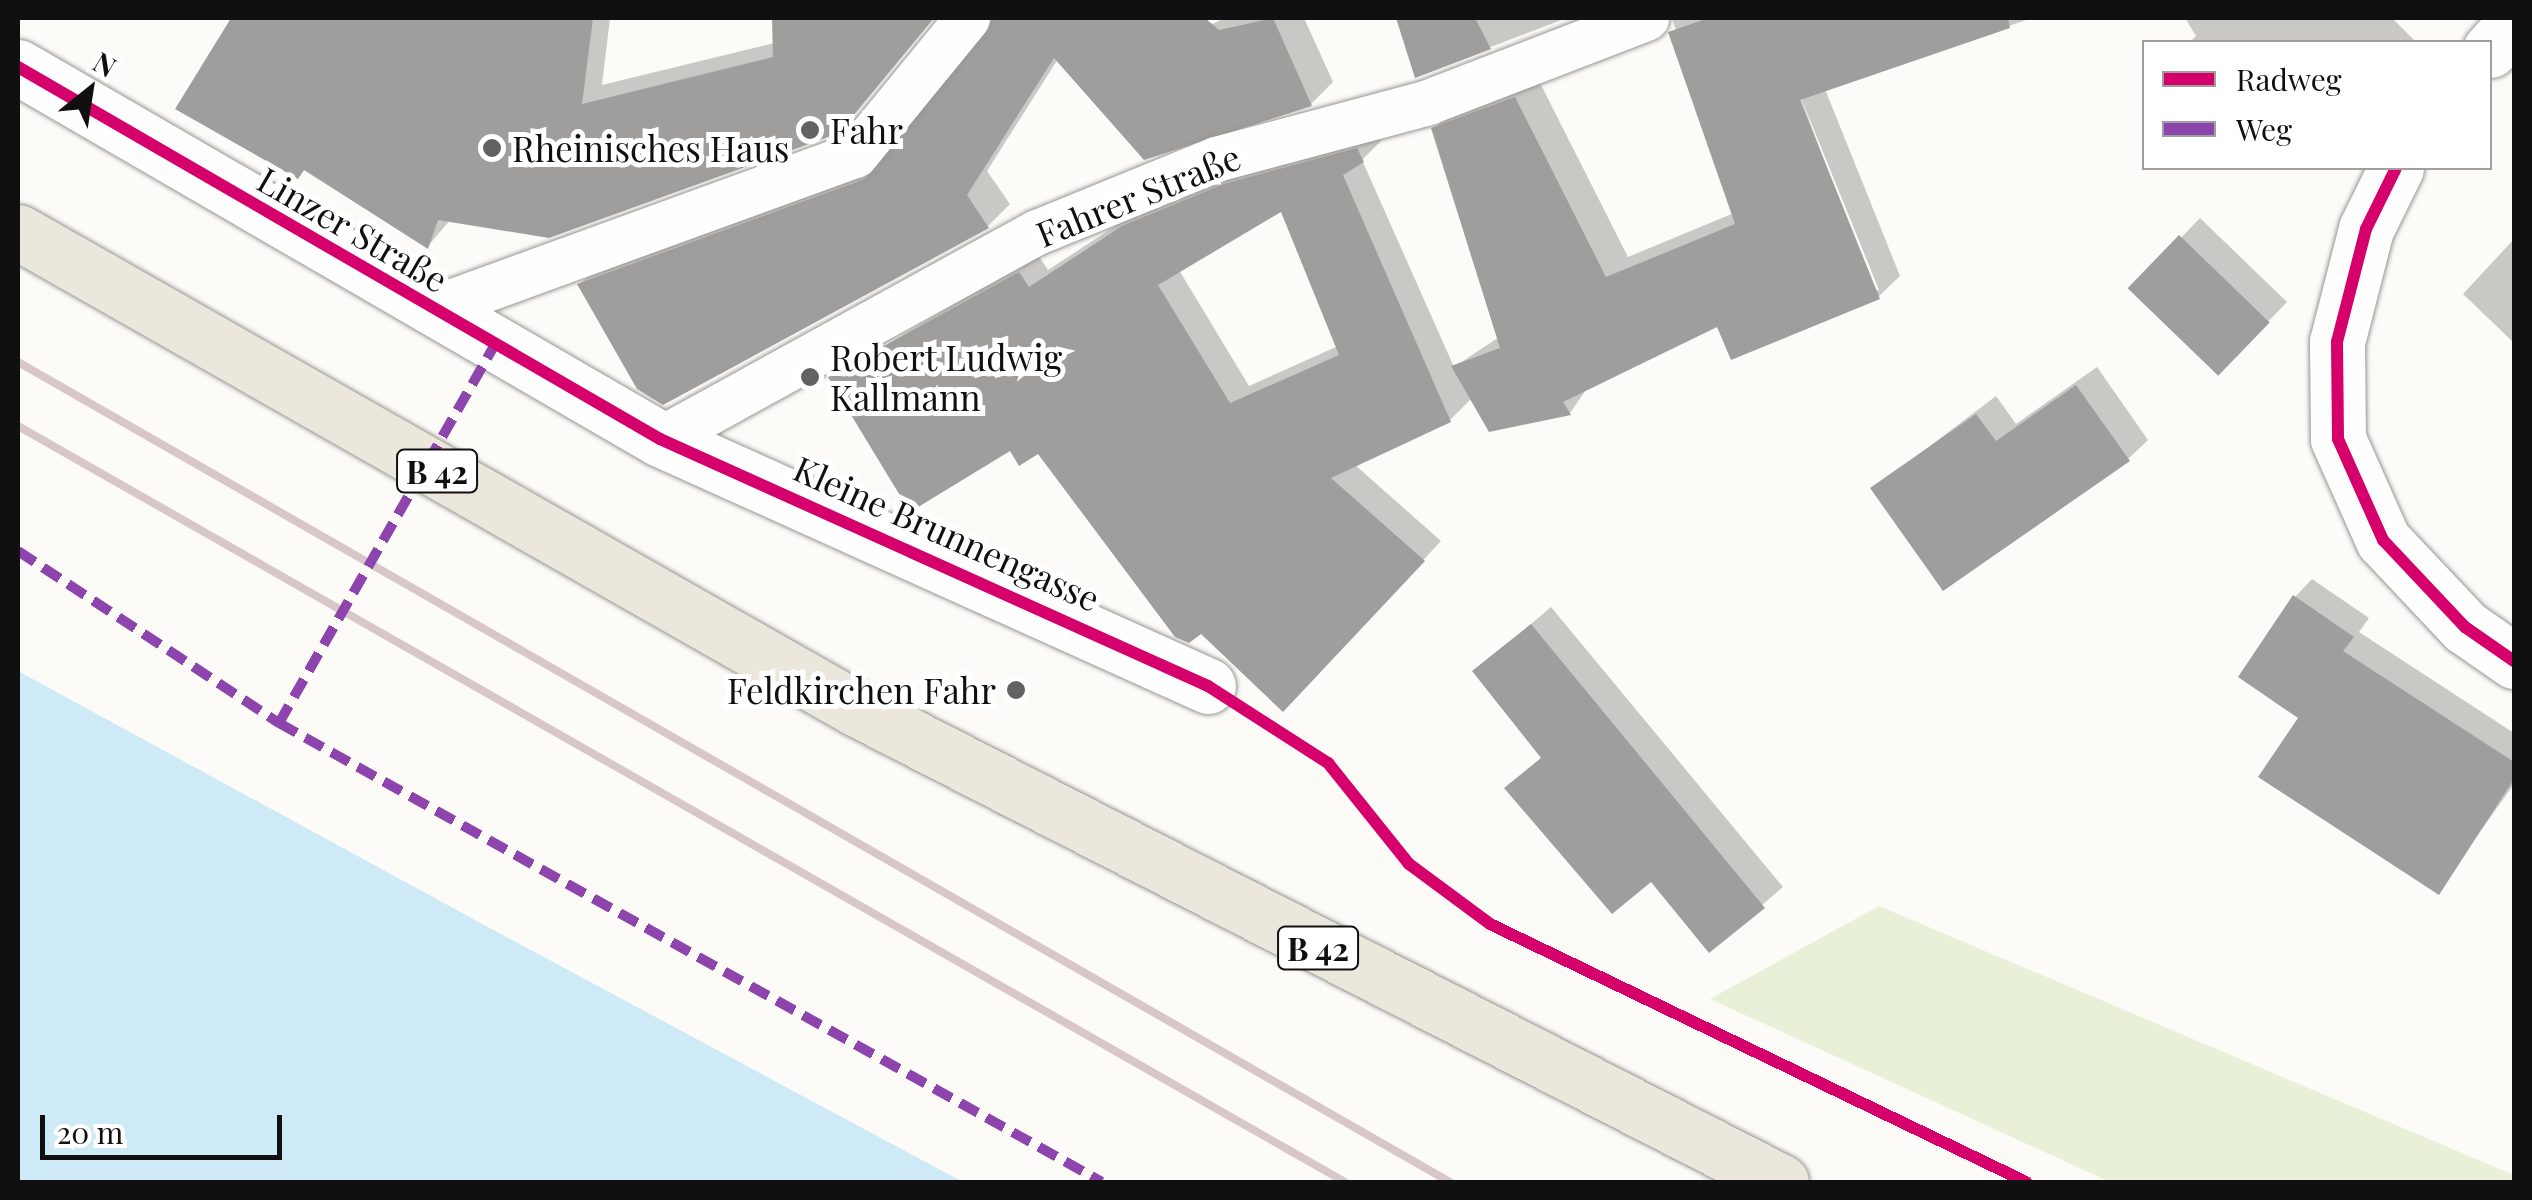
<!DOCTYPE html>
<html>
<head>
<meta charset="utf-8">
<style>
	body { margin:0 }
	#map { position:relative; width:2532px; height:1200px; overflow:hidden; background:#fcfbf7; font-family:"Playfair Display",serif }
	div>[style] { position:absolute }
	.green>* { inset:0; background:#e8f1d7 }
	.water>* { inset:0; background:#ceeaf6 }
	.shadow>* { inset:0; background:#0003; transform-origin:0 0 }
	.building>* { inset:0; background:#a09e9c; transform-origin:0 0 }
	.roads { filter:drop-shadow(0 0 2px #969694) drop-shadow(0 0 2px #969694) }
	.lane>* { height:45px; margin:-22.5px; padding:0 22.5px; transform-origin:22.5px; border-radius:22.5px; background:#fffefe }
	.street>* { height:55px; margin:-27.5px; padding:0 27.5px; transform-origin:27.5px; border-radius:27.5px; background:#fffefe }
	.primary>* { height:55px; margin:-27.5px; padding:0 27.5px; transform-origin:27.5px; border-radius:27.5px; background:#ece7dc }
	.rail>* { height:8px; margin:-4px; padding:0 4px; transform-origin:4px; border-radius:4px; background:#d8c7c8 }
	.quiet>* { height:10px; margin-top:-5px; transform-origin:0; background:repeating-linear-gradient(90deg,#8e44ad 0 20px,transparent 0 30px) }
	.cycleway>* { height:12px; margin:-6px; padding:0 6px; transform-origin:6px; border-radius:6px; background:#d6006c }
	.dots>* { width:28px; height:28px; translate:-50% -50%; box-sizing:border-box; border:5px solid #fff; border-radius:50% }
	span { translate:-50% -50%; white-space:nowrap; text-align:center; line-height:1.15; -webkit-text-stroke:10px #fff; paint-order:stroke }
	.shield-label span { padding:2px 8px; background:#fff; border:2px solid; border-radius:8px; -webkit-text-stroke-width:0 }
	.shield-label { font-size:32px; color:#101010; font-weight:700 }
	.poi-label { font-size:35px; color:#101010 }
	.left { translate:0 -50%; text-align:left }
	.right { translate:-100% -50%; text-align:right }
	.street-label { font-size:35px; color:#101010 }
	.frame { position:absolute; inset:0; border:20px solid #101010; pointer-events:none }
	.legend { position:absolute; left:2142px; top:40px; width:350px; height:130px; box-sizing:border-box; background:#fff; border:2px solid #9f9f9f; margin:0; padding:12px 18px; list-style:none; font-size:30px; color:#101010 }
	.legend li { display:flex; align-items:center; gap:20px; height:50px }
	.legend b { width:50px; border:2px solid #9f9f9f }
	.north { position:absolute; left:40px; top:40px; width:100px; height:100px; -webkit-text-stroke:8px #fff; paint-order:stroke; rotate:30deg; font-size:28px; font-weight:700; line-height:40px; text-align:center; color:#101010 }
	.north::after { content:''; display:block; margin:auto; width:35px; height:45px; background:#101010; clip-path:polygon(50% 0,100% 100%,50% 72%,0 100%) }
	.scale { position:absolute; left:40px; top:1115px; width:242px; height:45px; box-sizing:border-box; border:5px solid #101010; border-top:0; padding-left:12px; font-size:30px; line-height:35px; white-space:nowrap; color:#101010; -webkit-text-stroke:8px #fff; paint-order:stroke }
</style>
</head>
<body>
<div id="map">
	<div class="green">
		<div style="clip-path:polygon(1879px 906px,2514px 1175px,2514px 1182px,2110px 1182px,1710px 999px)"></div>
	</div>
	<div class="water">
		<div style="clip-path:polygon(18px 671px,486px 926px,963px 1182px,18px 1182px)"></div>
	</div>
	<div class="shadow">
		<div style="clip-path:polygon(237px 18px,610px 18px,602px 85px,877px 18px,934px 18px,838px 131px,451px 219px,428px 246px,306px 168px,298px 176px,178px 108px)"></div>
		<div style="clip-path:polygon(1017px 18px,1152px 18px,1116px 69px,1225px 18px,1304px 18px,1333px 82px,1311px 104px,1058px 59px,987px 171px,1010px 204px,988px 226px,580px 284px,602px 263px,893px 153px,979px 71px)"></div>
		<div style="clip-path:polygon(1399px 18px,1567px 18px,1417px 75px)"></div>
		<div style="clip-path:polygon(evenodd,1672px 18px,2032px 18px,1825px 89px,1900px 276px,1878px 297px,1718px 323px,1588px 387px,1570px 413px,1472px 398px,1450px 420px,1354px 464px,1441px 541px,1302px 690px,1039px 451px,831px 377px,1038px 255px,1048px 270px,1143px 208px,1246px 166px,1376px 131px,1381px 141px,1362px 160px,1454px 367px,1499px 337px,1434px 129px,1455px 108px,1537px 77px,1628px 257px,1734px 213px,1672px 18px,1797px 88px,1879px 290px,1873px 290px,1797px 88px,1672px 18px,1282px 208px,1338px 346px,1249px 386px,1179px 270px,1282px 208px)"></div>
		<div style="clip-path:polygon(2185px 18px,2392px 18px,2416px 42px,2190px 42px,2196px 36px)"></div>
		<div style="left:2200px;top:218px;width:121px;height:98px;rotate:44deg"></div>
		<div style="clip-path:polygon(2514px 239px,2514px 343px,2463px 294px)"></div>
		<div style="clip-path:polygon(2097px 367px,2148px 440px,2128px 459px,1873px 489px,1996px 396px,2016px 424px)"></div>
		<div style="clip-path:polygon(2312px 579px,2369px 618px,2359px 632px,2514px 733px,2514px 784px,2438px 891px,2301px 717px,2295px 597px)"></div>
		<div style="clip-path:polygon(1551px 607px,1783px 887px,1710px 950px,1651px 879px,1507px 788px,1543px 756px,1475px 672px)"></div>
	</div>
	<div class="building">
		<div style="clip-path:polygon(231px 18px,593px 18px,582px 104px,773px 57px,772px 18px,934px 18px,839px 133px,549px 238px,438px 220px,428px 249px,304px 170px,298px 179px,175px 109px)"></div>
		<div style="clip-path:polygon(993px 18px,1205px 18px,1219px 30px,1273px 18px,1312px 106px,1144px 160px,1054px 58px,967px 195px,989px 228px,663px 405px,637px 389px,577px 284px,865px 179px)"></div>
		<div style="clip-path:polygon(1396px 18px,1475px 18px,1491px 49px,1415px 78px)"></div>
		<div style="clip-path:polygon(1709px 18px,2008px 18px,2010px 28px,1800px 100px,1880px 299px,1731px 360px,1717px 327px,1563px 402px,1571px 415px,1489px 432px,1451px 366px,1500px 348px,1431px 128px,1515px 97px,1606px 277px,1735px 224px,1668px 32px)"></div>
		<div style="clip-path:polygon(evenodd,1357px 148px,1364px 162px,1343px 175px,1451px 422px,1331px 478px,1425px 561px,1283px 712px,1201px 634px,1189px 643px,1175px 637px,1038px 454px,1019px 466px,1010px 451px,910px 512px,828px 377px,1019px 272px,1029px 287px,1122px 226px,1224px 184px,1357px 148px,1281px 212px,1339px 355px,1230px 403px,1158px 285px,1281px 212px)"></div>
		<div style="left:2179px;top:235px;width:126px;height:74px;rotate:44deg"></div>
		<div style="clip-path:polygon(2076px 385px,2130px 461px,1943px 591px,1870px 488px,1976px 414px,1996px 441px)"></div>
		<div style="clip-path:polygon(2293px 595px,2354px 637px,2343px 651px,2514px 762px,2514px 779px,2439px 895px,2258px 777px,2298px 718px,2238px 677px)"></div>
		<div style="clip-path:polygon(1531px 624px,1765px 908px,1709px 953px,1651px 882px,1612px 914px,1504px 788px,1541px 758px,1472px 671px)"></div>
	</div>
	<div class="roads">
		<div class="lane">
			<div style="left:431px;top:309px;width:451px;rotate:-20deg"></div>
			<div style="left:855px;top:155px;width:177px;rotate:-50.7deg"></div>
			<div style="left:660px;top:439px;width:430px;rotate:-28.8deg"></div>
			<div style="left:1037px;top:232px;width:193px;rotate:-22.2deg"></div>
			<div style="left:1216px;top:159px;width:220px;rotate:-15deg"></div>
			<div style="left:1428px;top:102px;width:234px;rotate:-21.1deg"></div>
		</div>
		<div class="street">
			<div style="left:2490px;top:50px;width:36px;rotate:-48deg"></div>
			<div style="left:18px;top:67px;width:742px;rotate:30.09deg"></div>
			<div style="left:660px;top:439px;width:601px;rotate:24.26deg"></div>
			<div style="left:2396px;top:168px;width:68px;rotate:116.2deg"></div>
			<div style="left:2366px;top:229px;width:117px;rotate:104.4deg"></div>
			<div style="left:2337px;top:342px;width:97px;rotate:89.4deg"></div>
			<div style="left:2338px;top:439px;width:111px;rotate:66deg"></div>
			<div style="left:2383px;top:540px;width:120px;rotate:46.7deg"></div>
			<div style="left:2465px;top:627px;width:60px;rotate:34.8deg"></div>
		</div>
		<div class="primary">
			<div style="left:18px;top:232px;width:965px;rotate:29.62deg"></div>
			<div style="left:857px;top:709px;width:1038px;rotate:27.11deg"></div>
		</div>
	</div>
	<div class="rail">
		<div style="left:18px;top:362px;width:1650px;rotate:29.8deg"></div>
		<div style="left:18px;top:426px;width:1527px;rotate:29.67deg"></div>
	</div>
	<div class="quiet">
		<div style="left:18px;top:551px;width:313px;rotate:33.4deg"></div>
		<div style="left:279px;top:723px;width:942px;rotate:29.15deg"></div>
		<div style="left:279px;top:723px;width:432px;rotate:-60.3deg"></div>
	</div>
	<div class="cycleway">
		<div style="left:18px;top:67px;width:742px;rotate:30.09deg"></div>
		<div style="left:660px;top:439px;width:601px;rotate:24.26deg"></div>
		<div style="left:1208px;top:686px;width:143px;rotate:32.7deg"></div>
		<div style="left:1328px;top:763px;width:129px;rotate:51.3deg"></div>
		<div style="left:1409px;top:864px;width:101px;rotate:36.5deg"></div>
		<div style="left:1490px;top:924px;width:595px;rotate:25.7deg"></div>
		<div style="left:2396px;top:168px;width:68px;rotate:116.2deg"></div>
		<div style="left:2366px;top:229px;width:117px;rotate:104.4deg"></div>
		<div style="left:2337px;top:342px;width:97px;rotate:89.4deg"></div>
		<div style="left:2338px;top:439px;width:111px;rotate:66deg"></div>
		<div style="left:2383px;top:540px;width:120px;rotate:46.7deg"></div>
		<div style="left:2465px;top:627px;width:60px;rotate:34.8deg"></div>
	</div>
	<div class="dots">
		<div style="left:810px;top:130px;background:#636261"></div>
		<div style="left:492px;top:148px;background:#636261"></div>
		<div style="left:810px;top:377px;background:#636261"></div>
		<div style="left:1016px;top:690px;background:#636261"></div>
	</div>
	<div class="shield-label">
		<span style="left:437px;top:471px">B 42</span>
		<span style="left:1318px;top:948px">B 42</span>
	</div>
	<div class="poi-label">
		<span class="left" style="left:830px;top:130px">Fahr</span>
		<span class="left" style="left:512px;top:148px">Rheinisches Haus</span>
		<span class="left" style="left:830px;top:377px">Robert Ludwig<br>Kallmann</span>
		<span class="right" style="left:996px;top:690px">Feldkirchen Fahr</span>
	</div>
	<div class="street-label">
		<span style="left:1138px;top:195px;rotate:-22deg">Fahrer Straße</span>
		<span style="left:353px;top:229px;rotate:30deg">Linzer Straße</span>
		<span style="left:947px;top:533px;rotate:24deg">Kleine Brunnengasse</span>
	</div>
	<div class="frame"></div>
	<ul class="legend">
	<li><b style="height:12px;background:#d6006c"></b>Radweg</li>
	<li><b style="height:12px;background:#8e44ad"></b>Weg</li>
	</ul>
	<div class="north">N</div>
	<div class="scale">20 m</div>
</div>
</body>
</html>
